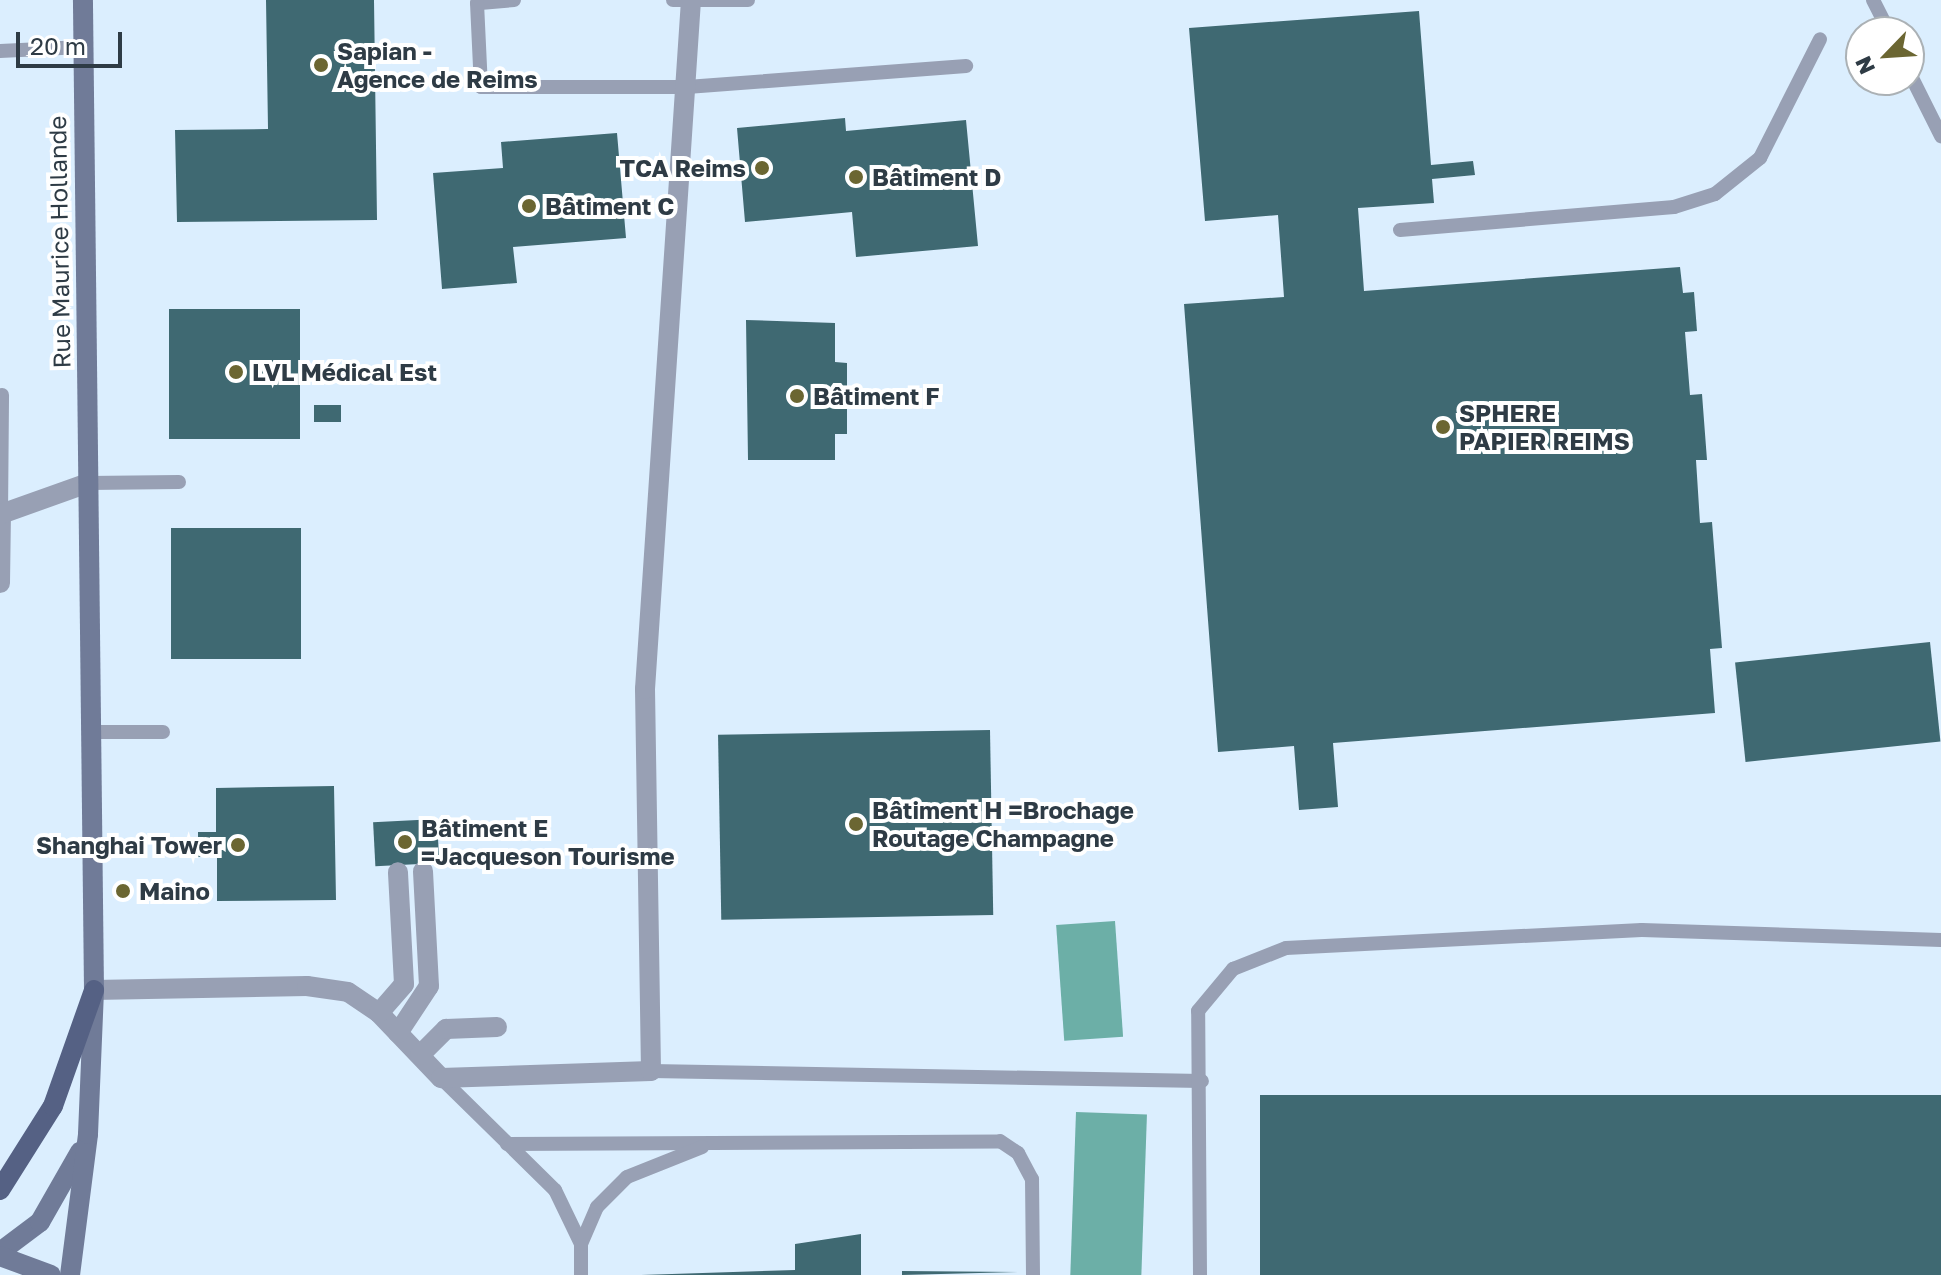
<!DOCTYPE html>
<html>
<head>
<meta charset="utf-8">
<style>
	body { margin:0 }
	#map { position:relative; width:1941px; height:1275px; overflow:hidden; background:#dbeefe; font-family:"Golos Text",sans-serif }
	div>[style] { position:absolute }
	.water>* { inset:0; background:#6cafa7; transform-origin:0 0 }
	.building>* { inset:0; background:#3f6972; transform-origin:0 0 }
	.lane>* { height:14px; margin:-7px; padding:0 7px; transform-origin:7px; border-radius:7px; background:#98a0b4 }
	.street>* { height:20px; margin:-10px; padding:0 10px; transform-origin:10px; border-radius:10px; background:#98a0b4 }
	.secondary>* { height:20px; margin:-10px; padding:0 10px; transform-origin:10px; border-radius:10px; background:#707b98 }
	.primary>* { height:20px; margin:-10px; padding:0 10px; transform-origin:10px; border-radius:10px; background:#556184 }
	.dots>* { width:22px; height:22px; translate:-50% -50%; box-sizing:border-box; border:4px solid #fff; border-radius:50% }
	span { translate:-50% -50%; white-space:nowrap; text-align:center; line-height:1.15; -webkit-text-stroke:8px #fff; paint-order:stroke }
	.poi-label { font-size:24px; color:#2e3b45; font-weight:700 }
	.left { translate:0 -50%; text-align:left }
	.right { translate:-100% -50%; text-align:right }
	.street-label { font-size:24px; color:#2e3b45 }
	.north { position:absolute; left:1845px; top:16px; width:80px; height:80px; box-sizing:border-box; background:#fff; border:2px solid #abb1b5; border-radius:50%; rotate:245deg; font-size:22px; font-weight:700; line-height:32px; text-align:center; color:#2e3b45 }
	.north::after { content:''; display:block; margin:auto; width:28px; height:36px; background:#6b6632; clip-path:polygon(50% 0,100% 100%,50% 72%,0 100%) }
	.scale { position:absolute; left:16px; top:32px; width:106px; height:36px; box-sizing:border-box; border:4px solid #2e3b45; border-top:0; padding-left:10px; font-size:24px; line-height:28px; white-space:nowrap; color:#2e3b45; -webkit-text-stroke:6px #fff; paint-order:stroke }
</style>
</head>
<body>
<div id="map">
	<div class="water">
		<div style="left:1115px;top:921px;width:116px;height:59px;rotate:86deg"></div>
		<div style="left:1076px;top:1112px;width:71px;height:163px;rotate:2deg"></div>
	</div>
	<div class="building">
		<div style="clip-path:polygon(266px 0,374px 0,377px 220px,177px 222px,175px 130px,268px 129px)"></div>
		<div style="clip-path:polygon(1419px 11px,1431px 165px,1473px 161px,1475px 175px,1432px 179px,1434px 203px,1358px 208px,1364px 291px,1680px 267px,1683px 293px,1694px 292px,1697px 331px,1685px 332px,1690px 395px,1702px 394px,1707px 460px,1696px 460px,1700px 523px,1712px 522px,1722px 648px,1710px 649px,1715px 713px,1333px 743px,1338px 807px,1299px 810px,1294px 746px,1218px 752px,1184px 304px,1284px 297px,1278px 215px,1205px 221px,1189px 28px)"></div>
		<div style="clip-path:polygon(845px 118px,846px 131px,966px 120px,978px 246px,856px 257px,852px 212px,745px 222px,737px 128px)"></div>
		<div style="clip-path:polygon(617px 133px,626px 238px,513px 247px,517px 283px,442px 289px,433px 173px,503px 168px,501px 142px)"></div>
		<div style="left:169px;top:309px;width:131px;height:130px"></div>
		<div style="clip-path:polygon(746px 320px,835px 323px,835px 362px,847px 363px,847px 434px,835px 434px,835px 460px,748px 460px)"></div>
		<div style="left:314px;top:405px;width:27px;height:17px"></div>
		<div style="left:171px;top:528px;width:130px;height:131px"></div>
		<div style="left:1930px;top:642px;width:100px;height:196px;rotate:84deg"></div>
		<div style="left:990px;top:730px;width:185px;height:272px;rotate:89deg"></div>
		<div style="clip-path:polygon(334px 786px,336px 900px,217px 901px,217px 857px,198px 857px,198px 832px,216px 832px,216px 788px)"></div>
		<div style="left:437px;top:819px;width:44px;height:64px;rotate:87deg"></div>
		<div style="left:1260px;top:1095px;width:681px;height:180px"></div>
		<div style="clip-path:polygon(861px 1234px,861px 1275px,641px 1275px,795px 1270px,795px 1244px)"></div>
		<div style="clip-path:polygon(902px 1271px,1020px 1272px,902px 1275px)"></div>
	</div>
	<div class="lane">
		<div style="left:514px;top:0;width:37px;rotate:175deg"></div>
		<div style="left:477px;top:3px;width:84px;rotate:87.3deg"></div>
		<div style="left:481px;top:87px;width:206px"></div>
		<div style="left:687px;top:87px;width:280px;rotate:-4.3deg"></div>
		<div style="left:673px;top:0;width:75px"></div>
		<div style="left:1873px;top:0;width:36px;rotate:63deg"></div>
		<div style="left:0;top:51px;width:82px;rotate:-2.8deg"></div>
		<div style="left:1909px;top:72px;width:72px;rotate:63.4deg"></div>
		<div style="left:1400px;top:230px;width:275px;rotate:-4.8deg"></div>
		<div style="left:1674px;top:207px;width:43px;rotate:-17.6deg"></div>
		<div style="left:1715px;top:194px;width:58px;rotate:-38.7deg"></div>
		<div style="left:1760px;top:158px;width:133px;rotate:-63.2deg"></div>
		<div style="left:88px;top:483px;width:91px;rotate:-0.6deg"></div>
		<div style="left:1px;top:514px;width:119px;rotate:-89.5deg"></div>
		<div style="left:90px;top:732px;width:73px"></div>
		<div style="left:651px;top:1071px;width:551px;rotate:1.04deg"></div>
		<div style="left:441px;top:1078px;width:160px;rotate:44.5deg"></div>
		<div style="left:555px;top:1190px;width:60px;rotate:64.3deg"></div>
		<div style="left:581px;top:1244px;width:31px;rotate:90deg"></div>
		<div style="left:507px;top:1144px;width:493px;rotate:-0.3deg"></div>
		<div style="left:1000px;top:1141px;width:22px;rotate:34deg"></div>
		<div style="left:1018px;top:1153px;width:30px;rotate:62deg"></div>
		<div style="left:1032px;top:1179px;width:96px;rotate:89.4deg"></div>
		<div style="left:581px;top:1244px;width:40px;rotate:-66.6deg"></div>
		<div style="left:597px;top:1207px;width:42px;rotate:-45deg"></div>
		<div style="left:627px;top:1177px;width:81px;rotate:-21.8deg"></div>
		<div style="left:1200px;top:1275px;width:264px;rotate:-90.4deg"></div>
		<div style="left:1198px;top:1011px;width:55px;rotate:-50.2deg"></div>
		<div style="left:1233px;top:969px;width:57px;rotate:-21.6deg"></div>
		<div style="left:1286px;top:948px;width:356px;rotate:-2.9deg"></div>
		<div style="left:1642px;top:930px;width:299px;rotate:1.9deg"></div>
	</div>
	<div class="street">
		<div style="left:0;top:583px;width:69px;rotate:-89.2deg"></div>
		<div style="left:1px;top:514px;width:92px;rotate:-19.6deg"></div>
		<div style="left:94px;top:990px;width:213px;rotate:-1.1deg"></div>
		<div style="left:307px;top:986px;width:41px;rotate:8.3deg"></div>
		<div style="left:348px;top:992px;width:37px;rotate:34deg"></div>
		<div style="left:379px;top:1013px;width:90px;rotate:46.4deg"></div>
		<div style="left:441px;top:1078px;width:210px;rotate:-1.9deg"></div>
		<div style="left:651px;top:1071px;width:382px;rotate:-90.9deg"></div>
		<div style="left:645px;top:689px;width:691px;rotate:-86.18deg"></div>
		<div style="left:379px;top:1013px;width:38px;rotate:-49deg"></div>
		<div style="left:404px;top:984px;width:112px;rotate:-93.1deg"></div>
		<div style="left:398px;top:1033px;width:56px;rotate:-56.6deg"></div>
		<div style="left:429px;top:986px;width:115px;rotate:-93deg"></div>
		<div style="left:420px;top:1055px;width:37px;rotate:-45deg"></div>
		<div style="left:446px;top:1029px;width:51px;rotate:-2.2deg"></div>
	</div>
	<div class="secondary">
		<div style="left:0;top:1252px;width:50px;rotate:-36.9deg"></div>
		<div style="left:40px;top:1222px;width:81px;rotate:-60.3deg"></div>
		<div style="left:0;top:1256px;width:54px;rotate:20.4deg"></div>
		<div style="left:70px;top:1275px;width:142px;rotate:-82.7deg"></div>
		<div style="left:88px;top:1134px;width:144px;rotate:-87.6deg"></div>
		<div style="left:94px;top:990px;width:990px;rotate:-90.64deg"></div>
	</div>
	<div class="primary">
		<div style="left:0;top:1190px;width:99px;rotate:-57.8deg"></div>
		<div style="left:53px;top:1106px;width:123px;rotate:-70.5deg"></div>
	</div>
	<div class="dots">
		<div style="left:321px;top:65px;background:#6b6632"></div>
		<div style="left:762px;top:168px;background:#6b6632"></div>
		<div style="left:856px;top:177px;background:#6b6632"></div>
		<div style="left:529px;top:206px;background:#6b6632"></div>
		<div style="left:236px;top:372px;background:#6b6632"></div>
		<div style="left:797px;top:396px;background:#6b6632"></div>
		<div style="left:1443px;top:427px;background:#6b6632"></div>
		<div style="left:856px;top:824px;background:#6b6632"></div>
		<div style="left:405px;top:842px;background:#6b6632"></div>
		<div style="left:238px;top:845px;background:#6b6632"></div>
		<div style="left:123px;top:891px;background:#6b6632"></div>
	</div>
	<div class="poi-label">
		<span class="left" style="left:337px;top:65px">Sapian -<br>Agence de Reims</span>
		<span class="right" style="left:746px;top:168px">TCA Reims</span>
		<span class="left" style="left:872px;top:177px">Bâtiment D</span>
		<span class="left" style="left:545px;top:206px">Bâtiment C</span>
		<span class="left" style="left:252px;top:372px">LVL Médical Est</span>
		<span class="left" style="left:813px;top:396px">Bâtiment F</span>
		<span class="left" style="left:1459px;top:427px">SPHERE<br>PAPIER REIMS</span>
		<span class="left" style="left:872px;top:824px">Bâtiment H =Brochage<br>Routage Champagne</span>
		<span class="left" style="left:421px;top:842px">Bâtiment E<br>=Jacqueson Tourisme</span>
		<span class="right" style="left:222px;top:845px">Shanghai Tower</span>
		<span class="left" style="left:139px;top:891px">Maino</span>
	</div>
	<div class="street-label">
		<span style="left:59px;top:242px;rotate:-91deg">Rue Maurice Hollande</span>
	</div>
	<div class="north">N</div>
	<div class="scale">20 m</div>
</div>
</body>
</html>
